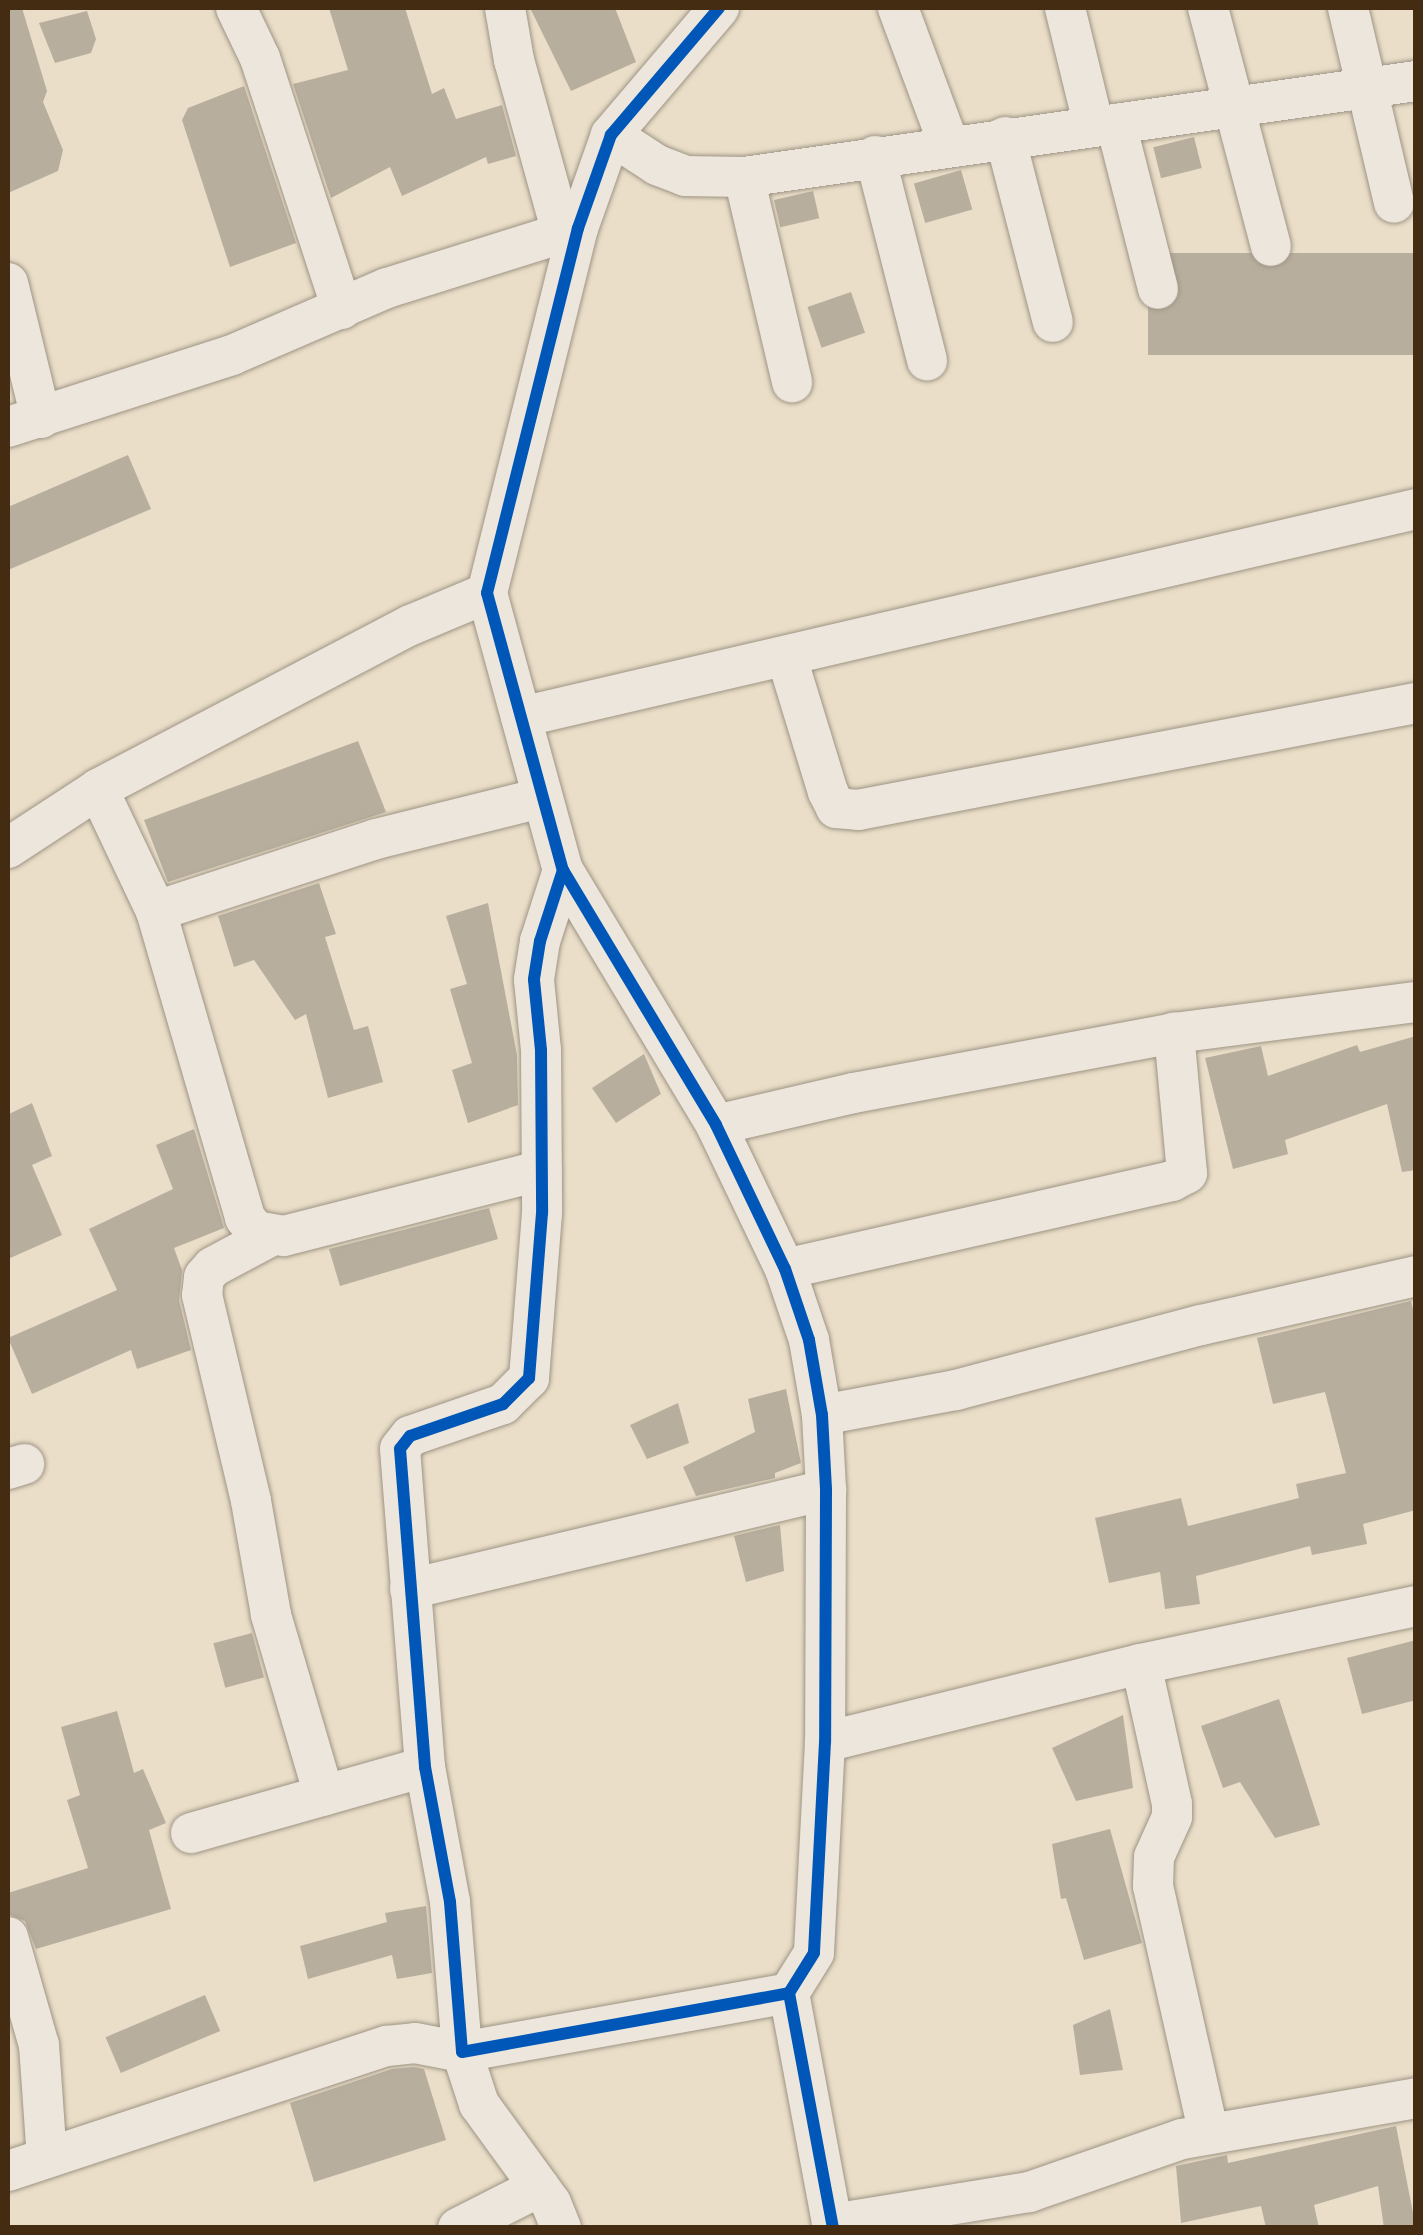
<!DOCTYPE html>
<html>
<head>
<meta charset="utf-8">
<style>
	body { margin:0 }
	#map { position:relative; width:1423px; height:2235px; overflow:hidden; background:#eadec8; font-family:Vollkorn,serif }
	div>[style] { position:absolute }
	.building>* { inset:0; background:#b8ae9e; transform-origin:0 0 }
	.roads { filter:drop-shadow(0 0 2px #9e9484) drop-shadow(0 0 2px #9e9484) }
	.minor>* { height:40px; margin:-20px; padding:0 20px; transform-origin:20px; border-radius:20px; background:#ede6dc }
	.cycleway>* { height:12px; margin:-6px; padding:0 6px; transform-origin:6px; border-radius:6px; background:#0057b8 }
	span { translate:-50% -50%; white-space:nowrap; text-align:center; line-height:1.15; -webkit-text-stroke:9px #faecd2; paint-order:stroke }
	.frame { position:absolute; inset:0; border:10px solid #442c12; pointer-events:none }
</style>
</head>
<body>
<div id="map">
	<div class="building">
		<div style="clip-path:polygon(8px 8px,22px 8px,47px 91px,43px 102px,63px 150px,58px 171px,8px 193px)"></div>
		<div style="clip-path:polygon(329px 8px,405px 8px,432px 94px,444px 88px,456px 119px,502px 105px,516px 156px,488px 164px,486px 157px,402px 196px,390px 167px,331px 198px,293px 84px,348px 70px)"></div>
		<div style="clip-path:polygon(530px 8px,615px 8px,636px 62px,571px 91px)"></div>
		<div style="clip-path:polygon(87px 11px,96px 39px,91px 53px,55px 63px,39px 23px)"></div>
		<div style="clip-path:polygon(244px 86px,296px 243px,230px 267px,182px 120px,188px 108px)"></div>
		<div style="left:1194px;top:137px;width:32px;height:42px;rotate:76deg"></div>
		<div style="left:961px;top:170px;width:41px;height:49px;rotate:74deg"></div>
		<div style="left:813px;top:191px;width:28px;height:40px;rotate:77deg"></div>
		<div style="left:1416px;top:253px;width:102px;height:268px;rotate:90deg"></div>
		<div style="left:851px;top:292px;width:43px;height:46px;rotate:71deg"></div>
		<div style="clip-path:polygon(128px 455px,151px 509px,8px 570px,8px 507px)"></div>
		<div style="clip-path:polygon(358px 741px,386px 812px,168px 882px,144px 820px)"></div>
		<div style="clip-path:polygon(319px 883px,336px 934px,325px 937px,354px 1030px,368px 1026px,383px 1082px,328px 1098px,306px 1014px,295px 1020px,254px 960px,234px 967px,218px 916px)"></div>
		<div style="clip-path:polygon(488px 903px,517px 1055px,518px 1105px,468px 1123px,452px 1070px,472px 1063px,450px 989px,467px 984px,446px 916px)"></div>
		<div style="clip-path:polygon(1416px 1036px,1416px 1170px,1402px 1172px,1387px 1104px,1285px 1140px,1288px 1154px,1233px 1169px,1205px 1058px,1261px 1046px,1268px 1076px,1357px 1045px,1360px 1052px)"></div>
		<div style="clip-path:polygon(644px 1054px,661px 1094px,616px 1123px,592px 1088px)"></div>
		<div style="clip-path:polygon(32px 1103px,52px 1156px,32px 1165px,62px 1235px,8px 1259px,8px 1110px,9px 1114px)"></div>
		<div style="clip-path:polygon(194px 1129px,224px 1228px,174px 1248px,182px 1270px,179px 1300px,191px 1350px,137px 1369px,131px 1350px,32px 1394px,8px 1338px,117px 1290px,89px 1229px,173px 1189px,156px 1145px)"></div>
		<div style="clip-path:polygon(489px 1208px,498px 1239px,340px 1286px,329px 1249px)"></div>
		<div style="clip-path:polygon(1411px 1301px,1416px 1321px,1416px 1510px,1363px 1524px,1367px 1544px,1312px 1555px,1310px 1546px,1196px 1576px,1200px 1604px,1165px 1609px,1160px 1572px,1109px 1583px,1095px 1518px,1181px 1498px,1188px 1526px,1299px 1498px,1296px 1484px,1346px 1473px,1325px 1392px,1273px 1404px,1257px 1338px)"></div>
		<div style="clip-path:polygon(786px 1389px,801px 1463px,775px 1473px,775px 1478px,696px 1496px,683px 1467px,755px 1432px,748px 1399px)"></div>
		<div style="clip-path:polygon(678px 1403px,689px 1443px,647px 1459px,630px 1425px)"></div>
		<div style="clip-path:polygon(780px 1525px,784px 1571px,746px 1582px,734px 1536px)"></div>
		<div style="left:252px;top:1633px;width:46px;height:40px;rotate:75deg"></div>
		<div style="clip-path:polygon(1416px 1640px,1416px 1700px,1362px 1714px,1347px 1658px)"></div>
		<div style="clip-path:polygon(1279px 1699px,1320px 1825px,1275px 1838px,1240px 1782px,1223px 1788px,1201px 1726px)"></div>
		<div style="clip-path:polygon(117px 1711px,134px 1773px,143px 1769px,166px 1823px,149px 1830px,171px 1909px,36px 1949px,25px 1921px,8px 1914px,8px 1893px,88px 1868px,67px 1800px,80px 1795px,61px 1727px)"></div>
		<div style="clip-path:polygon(1123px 1715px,1133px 1788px,1076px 1801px,1052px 1748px)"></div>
		<div style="clip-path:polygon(1110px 1829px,1142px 1943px,1084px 1960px,1066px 1898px,1061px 1899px,1052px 1844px)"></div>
		<div style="clip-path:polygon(426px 1906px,432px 1973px,397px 1979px,392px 1955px,308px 1979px,300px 1946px,387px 1922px,385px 1913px)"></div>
		<div style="left:205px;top:1995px;width:39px;height:108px;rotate:67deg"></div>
		<div style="clip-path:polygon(1110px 2009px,1123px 2070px,1080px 2075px,1073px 2025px)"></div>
		<div style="clip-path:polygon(414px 2067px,424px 2069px,446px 2140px,314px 2182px,290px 2103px,392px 2069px)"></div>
		<div style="clip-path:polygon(1396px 2126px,1416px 2228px,1384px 2228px,1378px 2186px,1314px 2205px,1319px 2228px,1266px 2228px,1261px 2206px,1181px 2223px,1176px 2166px,1227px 2155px,1228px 2163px)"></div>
	</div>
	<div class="roads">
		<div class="minor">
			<div style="left:236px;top:8px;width:55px;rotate:64.4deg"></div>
			<div style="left:260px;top:58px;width:264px;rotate:71.9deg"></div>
			<div style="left:505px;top:8px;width:53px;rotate:80.2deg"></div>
			<div style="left:514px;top:60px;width:180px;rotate:74.5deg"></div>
			<div style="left:719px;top:8px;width:167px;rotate:130.4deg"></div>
			<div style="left:611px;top:135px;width:99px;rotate:109.5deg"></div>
			<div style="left:578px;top:228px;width:376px;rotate:104deg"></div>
			<div style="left:487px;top:593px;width:287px;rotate:74.7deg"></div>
			<div style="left:563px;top:870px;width:297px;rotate:59deg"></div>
			<div style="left:716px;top:1125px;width:160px;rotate:64.4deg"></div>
			<div style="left:785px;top:1269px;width:75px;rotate:71.3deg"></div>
			<div style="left:809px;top:1340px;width:76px;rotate:80.2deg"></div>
			<div style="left:822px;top:1415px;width:75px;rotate:86.9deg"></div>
			<div style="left:826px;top:1490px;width:252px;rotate:90.2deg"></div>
			<div style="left:825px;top:1742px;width:211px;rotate:93deg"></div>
			<div style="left:814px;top:1953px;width:47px;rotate:122deg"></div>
			<div style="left:789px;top:1993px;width:239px;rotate:79.4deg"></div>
			<div style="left:898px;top:8px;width:146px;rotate:69.6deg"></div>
			<div style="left:1065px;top:8px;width:122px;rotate:76.3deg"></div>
			<div style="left:1208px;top:8px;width:246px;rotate:75.2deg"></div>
			<div style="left:1348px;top:8px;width:200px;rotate:76.7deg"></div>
			<div style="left:1116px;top:124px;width:170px;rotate:75.7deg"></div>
			<div style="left:611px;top:135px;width:55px;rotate:33.1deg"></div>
			<div style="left:657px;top:165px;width:30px;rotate:21deg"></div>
			<div style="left:685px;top:176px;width:59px;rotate:1deg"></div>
			<div style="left:744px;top:177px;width:679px;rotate:-8.13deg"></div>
			<div style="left:1005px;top:137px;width:191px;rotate:75.5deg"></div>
			<div style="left:875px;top:156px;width:211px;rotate:75.7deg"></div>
			<div style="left:744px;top:177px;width:211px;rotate:76.8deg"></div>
			<div style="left:8px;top:283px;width:139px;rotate:76.3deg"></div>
			<div style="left:8px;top:427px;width:235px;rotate:-17.8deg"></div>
			<div style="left:232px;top:355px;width:169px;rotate:-23.4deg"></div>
			<div style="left:387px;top:288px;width:200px;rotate:-17.4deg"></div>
			<div style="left:787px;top:658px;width:140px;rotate:73deg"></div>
			<div style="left:828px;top:792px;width:18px;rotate:63deg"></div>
			<div style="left:836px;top:808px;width:22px;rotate:5deg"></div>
			<div style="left:858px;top:810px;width:568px;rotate:-10.86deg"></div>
			<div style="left:521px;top:717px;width:919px;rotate:-13.08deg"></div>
			<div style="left:98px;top:789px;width:135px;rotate:64.6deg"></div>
			<div style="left:156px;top:911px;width:320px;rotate:73.8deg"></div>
			<div style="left:245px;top:1218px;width:17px;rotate:50deg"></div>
			<div style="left:256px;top:1231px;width:28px;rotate:10deg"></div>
			<div style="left:284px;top:1236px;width:266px;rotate:-14.3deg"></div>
			<div style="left:8px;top:848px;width:108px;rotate:-33.2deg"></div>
			<div style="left:98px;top:789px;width:353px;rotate:-27.7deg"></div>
			<div style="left:411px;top:625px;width:82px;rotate:-22.8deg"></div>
			<div style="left:563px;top:870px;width:75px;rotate:107.9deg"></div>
			<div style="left:540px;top:941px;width:39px;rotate:99deg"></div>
			<div style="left:534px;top:980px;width:70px;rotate:84.3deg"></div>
			<div style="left:541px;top:1050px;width:163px;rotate:89.6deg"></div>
			<div style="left:542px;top:1213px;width:166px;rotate:94.5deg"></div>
			<div style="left:529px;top:1378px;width:37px;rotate:135deg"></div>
			<div style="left:503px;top:1404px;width:98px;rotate:161deg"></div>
			<div style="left:410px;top:1436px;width:16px;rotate:128deg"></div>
			<div style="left:400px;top:1449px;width:319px;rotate:85.5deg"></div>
			<div style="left:425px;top:1767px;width:137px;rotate:79.5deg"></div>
			<div style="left:450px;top:1902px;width:150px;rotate:85.4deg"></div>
			<div style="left:462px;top:2052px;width:332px;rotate:-10.2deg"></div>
			<div style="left:156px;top:911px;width:231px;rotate:-18.1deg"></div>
			<div style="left:376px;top:839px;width:170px;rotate:-14deg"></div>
			<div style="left:716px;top:1125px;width:142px;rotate:-13.1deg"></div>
			<div style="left:854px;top:1093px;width:326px;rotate:-10.6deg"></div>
			<div style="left:1174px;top:1033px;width:244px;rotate:-7.3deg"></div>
			<div style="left:269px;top:1237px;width:64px;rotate:151.8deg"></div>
			<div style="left:213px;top:1267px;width:13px;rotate:132deg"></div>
			<div style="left:204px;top:1277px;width:18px;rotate:96deg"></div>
			<div style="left:202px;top:1295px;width:212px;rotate:76.6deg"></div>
			<div style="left:251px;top:1501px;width:116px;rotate:80deg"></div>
			<div style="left:271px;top:1615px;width:188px;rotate:73.6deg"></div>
			<div style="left:785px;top:1269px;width:397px;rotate:-12.8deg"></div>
			<div style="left:1172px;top:1181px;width:17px;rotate:-28deg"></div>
			<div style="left:1187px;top:1173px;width:141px;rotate:-95.3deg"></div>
			<div style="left:822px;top:1415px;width:136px;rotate:-10.6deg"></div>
			<div style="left:956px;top:1390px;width:253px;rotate:-14.9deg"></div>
			<div style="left:1201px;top:1325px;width:221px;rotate:-12.8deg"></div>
			<div style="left:8px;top:1469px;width:17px;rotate:-17deg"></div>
			<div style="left:410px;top:1589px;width:428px;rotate:-13.4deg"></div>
			<div style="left:1141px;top:1664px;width:143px;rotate:77.5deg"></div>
			<div style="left:1172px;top:1804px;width:13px;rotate:90deg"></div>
			<div style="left:1172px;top:1817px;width:44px;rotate:114.2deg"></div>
			<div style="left:1154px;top:1857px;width:29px;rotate:92deg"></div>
			<div style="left:1153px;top:1886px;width:254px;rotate:77.3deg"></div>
			<div style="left:825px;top:1742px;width:325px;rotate:-13.9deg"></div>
			<div style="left:1141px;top:1664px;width:281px;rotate:-11.9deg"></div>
			<div style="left:191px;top:1833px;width:243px;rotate:-15.8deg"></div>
			<div style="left:8px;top:1937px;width:112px;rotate:74deg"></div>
			<div style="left:39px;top:2045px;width:113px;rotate:86deg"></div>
			<div style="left:8px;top:2171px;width:399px;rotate:-18.3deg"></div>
			<div style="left:387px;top:2046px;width:28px;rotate:-6deg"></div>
			<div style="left:415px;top:2043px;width:48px;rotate:10.8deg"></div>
			<div style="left:462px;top:2052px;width:55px;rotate:71.9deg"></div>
			<div style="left:479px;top:2104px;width:122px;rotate:54deg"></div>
			<div style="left:551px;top:2203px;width:27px;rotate:68deg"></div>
			<div style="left:832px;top:2224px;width:200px;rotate:-9.2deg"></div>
			<div style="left:1029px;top:2192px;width:162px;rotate:-19.1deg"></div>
			<div style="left:1182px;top:2139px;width:238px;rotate:-9.9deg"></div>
			<div style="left:458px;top:2228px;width:91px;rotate:-26.8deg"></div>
		</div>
	</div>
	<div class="cycleway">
		<div style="left:719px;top:8px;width:167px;rotate:130.4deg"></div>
		<div style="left:611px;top:135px;width:99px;rotate:109.5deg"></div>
		<div style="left:578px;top:228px;width:376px;rotate:104deg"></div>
		<div style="left:487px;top:593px;width:287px;rotate:74.7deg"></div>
		<div style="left:563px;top:870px;width:297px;rotate:59deg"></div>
		<div style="left:716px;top:1125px;width:160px;rotate:64.4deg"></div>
		<div style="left:785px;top:1269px;width:75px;rotate:71.3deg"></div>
		<div style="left:809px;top:1340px;width:76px;rotate:80.2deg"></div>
		<div style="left:822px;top:1415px;width:75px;rotate:86.9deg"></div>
		<div style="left:826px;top:1490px;width:252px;rotate:90.2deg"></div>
		<div style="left:825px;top:1742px;width:211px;rotate:93deg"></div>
		<div style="left:814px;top:1953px;width:47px;rotate:122deg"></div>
		<div style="left:789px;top:1993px;width:239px;rotate:79.4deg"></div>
		<div style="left:563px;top:870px;width:75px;rotate:107.9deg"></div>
		<div style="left:540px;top:941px;width:39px;rotate:99deg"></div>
		<div style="left:534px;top:980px;width:70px;rotate:84.3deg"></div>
		<div style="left:541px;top:1050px;width:163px;rotate:89.6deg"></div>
		<div style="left:542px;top:1213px;width:166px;rotate:94.5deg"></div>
		<div style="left:529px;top:1378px;width:37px;rotate:135deg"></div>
		<div style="left:503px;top:1404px;width:98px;rotate:161deg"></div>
		<div style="left:410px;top:1436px;width:16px;rotate:128deg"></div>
		<div style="left:400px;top:1449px;width:319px;rotate:85.5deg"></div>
		<div style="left:425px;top:1767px;width:137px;rotate:79.5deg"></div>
		<div style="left:450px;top:1902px;width:150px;rotate:85.4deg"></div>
		<div style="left:462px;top:2052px;width:332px;rotate:-10.2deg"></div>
	</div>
	<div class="frame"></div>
</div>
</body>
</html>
